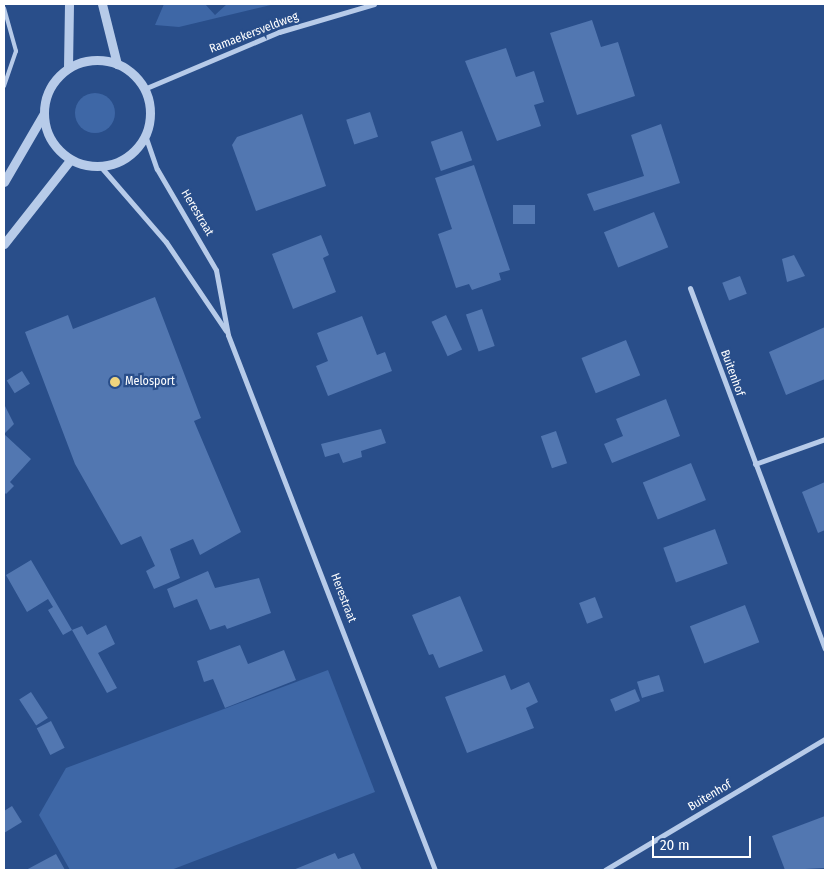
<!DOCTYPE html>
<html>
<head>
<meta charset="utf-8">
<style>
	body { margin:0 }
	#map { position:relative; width:829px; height:874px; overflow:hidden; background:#294e8a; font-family:"Fira Sans Condensed",sans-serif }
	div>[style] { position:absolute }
	.green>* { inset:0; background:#3e67a6 }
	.round { border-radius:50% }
	.building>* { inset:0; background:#5277b1; transform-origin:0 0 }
	.service>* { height:4px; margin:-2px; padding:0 2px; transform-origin:2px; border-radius:2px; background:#b7cbe9 }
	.minor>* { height:5px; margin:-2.5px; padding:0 2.5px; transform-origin:2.5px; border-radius:2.5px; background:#b7cbe9 }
	.tertiary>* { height:9px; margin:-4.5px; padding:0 4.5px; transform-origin:4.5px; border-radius:4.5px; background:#b7cbe9 }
	.tertiary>.ring { margin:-4.5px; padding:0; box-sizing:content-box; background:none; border:9px solid #b7cbe9; border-radius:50% }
	.dots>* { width:14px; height:14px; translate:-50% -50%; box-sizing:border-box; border:2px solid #294e8a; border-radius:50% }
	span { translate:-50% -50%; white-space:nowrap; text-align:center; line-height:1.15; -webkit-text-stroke:4.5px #294e8a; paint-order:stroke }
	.street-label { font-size:12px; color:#fff }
	.poi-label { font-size:12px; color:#fff }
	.left { translate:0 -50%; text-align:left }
	.frame { position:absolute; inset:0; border:5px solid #fff; pointer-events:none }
	.scale { position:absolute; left:652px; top:836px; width:99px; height:22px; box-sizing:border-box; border:2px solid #fff; border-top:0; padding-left:6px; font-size:15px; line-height:18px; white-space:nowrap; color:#fff; -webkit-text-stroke:4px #294e8a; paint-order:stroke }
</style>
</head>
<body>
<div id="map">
	<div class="green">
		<div style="clip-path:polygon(164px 4px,205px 4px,215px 15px,227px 4px,275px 4px,179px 27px,155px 25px)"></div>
		<div class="round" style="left:75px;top:93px;width:40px;height:40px"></div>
		<div style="clip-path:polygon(328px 670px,375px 792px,171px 870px,70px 870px,39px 815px,66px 768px)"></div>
	</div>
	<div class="building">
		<div style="clip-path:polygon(592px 20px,601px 47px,618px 42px,635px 96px,577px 115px,550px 33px)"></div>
		<div style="clip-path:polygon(506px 48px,516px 77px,534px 71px,544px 102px,534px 105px,541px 126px,497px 141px,465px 61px)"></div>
		<div style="left:370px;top:112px;width:26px;height:25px;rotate:72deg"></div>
		<div style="clip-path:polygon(302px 114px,326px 186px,256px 211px,232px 145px,237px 137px)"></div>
		<div style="clip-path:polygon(661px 124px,680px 183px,594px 211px,587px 194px,644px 176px,631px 135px)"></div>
		<div style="left:462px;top:131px;width:31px;height:33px;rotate:71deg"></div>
		<div style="clip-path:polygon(474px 165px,510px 270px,499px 273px,501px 280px,472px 290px,469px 284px,456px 288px,438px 234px,452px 229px,435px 178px)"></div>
		<div style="left:513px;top:205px;width:22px;height:19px"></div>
		<div style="left:654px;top:212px;width:38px;height:54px;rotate:68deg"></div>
		<div style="clip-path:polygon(321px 235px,329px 255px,323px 258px,336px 292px,293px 309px,272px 254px)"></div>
		<div style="clip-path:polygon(794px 255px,805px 276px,787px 282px,782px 259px)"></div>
		<div style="left:740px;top:276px;width:19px;height:19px;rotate:69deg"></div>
		<div style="clip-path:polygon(155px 297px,201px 418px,194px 421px,241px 532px,200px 555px,193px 539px,170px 549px,180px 578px,154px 589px,146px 571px,155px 566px,141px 536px,121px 545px,75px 464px,25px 332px,68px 315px,73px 329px)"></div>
		<div style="left:482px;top:309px;width:39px;height:17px;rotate:71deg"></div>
		<div style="left:446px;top:315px;width:38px;height:16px;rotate:65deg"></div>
		<div style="clip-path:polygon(362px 316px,377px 355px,385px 352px,392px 371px,328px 396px,316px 366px,328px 361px,317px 333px)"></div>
		<div style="clip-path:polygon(825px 327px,825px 379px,786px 395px,769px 352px)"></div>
		<div style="left:626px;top:340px;width:38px;height:48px;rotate:68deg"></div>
		<div style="left:22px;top:371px;width:15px;height:18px;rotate:58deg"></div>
		<div style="clip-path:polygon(666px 399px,680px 436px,612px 463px,604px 444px,623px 436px,616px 419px)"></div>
		<div style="clip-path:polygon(4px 404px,14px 424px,4px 434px,31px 459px,10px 482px,14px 486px,6px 494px,4px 492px)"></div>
		<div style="clip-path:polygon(381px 429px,386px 443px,361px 451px,362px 457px,343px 463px,339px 453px,325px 457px,321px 444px)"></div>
		<div style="left:556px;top:431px;width:34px;height:16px;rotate:71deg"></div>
		<div style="left:691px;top:463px;width:40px;height:52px;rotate:68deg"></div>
		<div style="clip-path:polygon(825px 482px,825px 530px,818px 533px,802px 492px)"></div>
		<div style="left:715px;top:529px;width:37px;height:55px;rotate:70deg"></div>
		<div style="clip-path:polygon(31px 560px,72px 630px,63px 635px,48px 610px,53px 607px,48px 599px,27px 612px,6px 575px)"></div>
		<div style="clip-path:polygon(208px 571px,215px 588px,259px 578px,271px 613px,227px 629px,225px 625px,210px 630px,197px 599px,174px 608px,167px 589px)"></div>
		<div style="clip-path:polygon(460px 596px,483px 651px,439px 668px,433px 654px,429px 655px,412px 615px)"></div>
		<div style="left:595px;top:597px;width:22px;height:17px;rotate:69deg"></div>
		<div style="left:745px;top:605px;width:40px;height:59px;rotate:69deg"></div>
		<div style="clip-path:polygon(106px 625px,115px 644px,98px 653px,117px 688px,107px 693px,72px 630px,82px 626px,87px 635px)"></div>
		<div style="clip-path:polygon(240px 645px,248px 664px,284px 650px,296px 680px,225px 708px,213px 679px,204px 682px,197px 661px)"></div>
		<div style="clip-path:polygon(505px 675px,511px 690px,529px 682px,538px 702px,526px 708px,534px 728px,467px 753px,445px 697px)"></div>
		<div style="left:659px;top:675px;width:17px;height:23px;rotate:73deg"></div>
		<div style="left:635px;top:689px;width:13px;height:27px;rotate:67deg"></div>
		<div style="left:31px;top:692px;width:31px;height:14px;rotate:57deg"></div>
		<div style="left:51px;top:721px;width:30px;height:16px;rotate:63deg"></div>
		<div style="clip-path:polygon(12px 806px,22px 822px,4px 833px,4px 811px)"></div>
		<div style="clip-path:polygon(825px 816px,825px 868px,785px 870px,772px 836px)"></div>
		<div style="clip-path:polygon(335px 853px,338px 859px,354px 853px,362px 870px,293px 870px)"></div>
		<div style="clip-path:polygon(56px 854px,65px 870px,26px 870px)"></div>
	</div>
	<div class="service">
		<div style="left:4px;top:8px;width:45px;rotate:74.4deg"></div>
		<div style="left:16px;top:51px;width:37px;rotate:109deg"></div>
	</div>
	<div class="minor">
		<div style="left:144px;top:89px;width:147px;rotate:-22.9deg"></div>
		<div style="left:279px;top:32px;width:99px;rotate:-16.4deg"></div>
		<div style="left:145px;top:135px;width:36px;rotate:71deg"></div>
		<div style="left:157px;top:169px;width:117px;rotate:59.7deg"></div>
		<div style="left:216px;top:270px;width:66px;rotate:79.5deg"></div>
		<div style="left:228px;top:335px;width:574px;rotate:68.85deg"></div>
		<div style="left:101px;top:167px;width:99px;rotate:49.1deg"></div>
		<div style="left:166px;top:242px;width:107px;rotate:56deg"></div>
		<div style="left:690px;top:288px;width:385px;rotate:69.5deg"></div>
		<div style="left:755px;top:464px;width:74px;rotate:-19.7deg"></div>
		<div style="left:605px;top:870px;width:256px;rotate:-30.8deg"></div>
	</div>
	<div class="tertiary">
		<div style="left:102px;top:4px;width:62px;rotate:76deg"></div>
		<div class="ring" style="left:44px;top:60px;width:97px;height:97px"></div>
		<div style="left:68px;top:68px;width:64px;rotate:-89.1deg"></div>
		<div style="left:4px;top:182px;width:78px;rotate:-59.8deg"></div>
		<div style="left:4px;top:244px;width:107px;rotate:-51.8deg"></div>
	</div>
	<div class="dots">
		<div style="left:115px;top:382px;background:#f0d57e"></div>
	</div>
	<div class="street-label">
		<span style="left:254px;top:33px;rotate:-21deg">Ramaekersveldweg</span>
		<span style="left:197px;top:213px;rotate:59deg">Herestraat</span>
		<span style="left:732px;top:373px;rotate:70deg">Buitenhof</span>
		<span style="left:343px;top:598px;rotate:69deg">Herestraat</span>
		<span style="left:710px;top:796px;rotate:-31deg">Buitenhof</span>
	</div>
	<div class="poi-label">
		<span class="left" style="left:125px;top:382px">Melosport</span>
	</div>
	<div class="frame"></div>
	<div class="scale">20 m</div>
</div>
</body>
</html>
